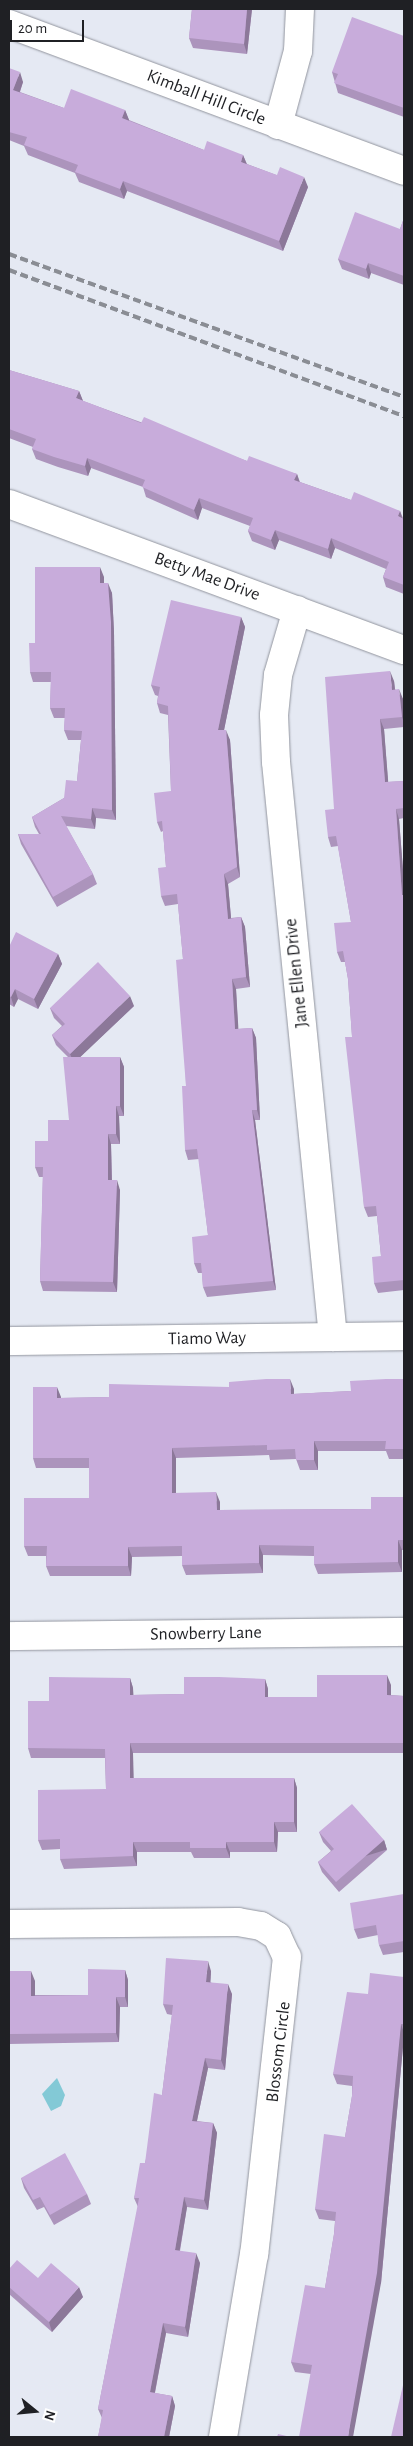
<!DOCTYPE html>
<html>
<head>
<meta charset="utf-8">
<style>
	body { margin:0 }
	#map { position:relative; width:413px; height:2446px; overflow:hidden; background:#e5e9f3; font-family:"Alegreya Sans",sans-serif }
	div>[style] { position:absolute }
	.water>* { inset:0; background:#83c9d6 }
	.roads { filter:drop-shadow(0 0 1px #92959e) drop-shadow(0 0 1px #92959e) }
	.minor>* { height:28px; margin:-14px; padding:0 14px; transform-origin:14px; border-radius:14px; background:#fff }
	.rail>* { height:4px; margin-top:-2px; transform-origin:0; background:repeating-linear-gradient(90deg,#8a8d94 0 8px,transparent 0 12px) }
	.wall>* { inset:0; background:#ac94bc }
	.shaded-wall>* { inset:0; background:#8c7899; transform-origin:0 0 }
	.building>* { inset:0; background:#c8acdb }
	span { translate:-50% -50%; white-space:nowrap; text-align:center; line-height:1.15; -webkit-text-stroke:4.5px #fff; paint-order:stroke }
	.street-label { font-size:18px; color:#1f2024 }
	.frame { position:absolute; inset:0; border:10px solid #1f2024; pointer-events:none }
	.north { position:absolute; left:10px; top:2386px; width:50px; height:50px; -webkit-text-stroke:4px #fff; paint-order:stroke; rotate:107deg; font-size:14px; font-weight:700; line-height:20px; text-align:center; color:#1f2024 }
	.north::after { content:''; display:block; margin:auto; width:18px; height:22px; background:#1f2024; clip-path:polygon(50% 0,100% 100%,50% 72%,0 100%) }
	.scale { position:absolute; left:10px; top:20px; width:74px; height:22px; box-sizing:border-box; border:2px solid #1f2024; border-top:0; padding-left:6px; font-size:15px; line-height:18px; white-space:nowrap; color:#1f2024; -webkit-text-stroke:4px #fff; paint-order:stroke }
</style>
</head>
<body>
<div id="map">
	<div class="water">
		<div style="clip-path:polygon(57px 2078px,65px 2095px,61px 2106px,51px 2111px,42px 2094px)"></div>
	</div>
	<div class="roads">
		<div class="minor">
			<div style="left:9px;top:24px;width:421px;rotate:20.4deg"></div>
			<div style="left:278px;top:125px;width:77px;rotate:-74.9deg"></div>
			<div style="left:298px;top:51px;width:42px;rotate:-87.3deg"></div>
			<div style="left:9px;top:504px;width:421px;rotate:20.3deg"></div>
			<div style="left:297px;top:610px;width:68px;rotate:106.3deg"></div>
			<div style="left:278px;top:675px;width:40px;rotate:95.7deg"></div>
			<div style="left:274px;top:715px;width:47px;rotate:87.6deg"></div>
			<div style="left:276px;top:762px;width:578px;rotate:84.34deg"></div>
			<div style="left:9px;top:1341px;width:395px;rotate:-0.7deg"></div>
			<div style="left:9px;top:1636px;width:395px;rotate:-0.6deg"></div>
			<div style="left:9px;top:1924px;width:229px;rotate:-0.5deg"></div>
			<div style="left:238px;top:1922px;width:23px;rotate:10deg"></div>
			<div style="left:261px;top:1926px;width:19px;rotate:32deg"></div>
			<div style="left:277px;top:1936px;width:23px;rotate:65deg"></div>
			<div style="left:287px;top:1957px;width:299px;rotate:96.3deg"></div>
			<div style="left:254px;top:2254px;width:186px;rotate:99.6deg"></div>
		</div>
	</div>
	<div class="rail">
		<div style="left:9px;top:254px;width:420px;rotate:19.9deg"></div>
		<div style="left:9px;top:270px;width:421px;rotate:20.3deg"></div>
	</div>
	<div class="wall">
		<div style="clip-path:polygon(192px 9px,252px 9px,247px 54px,193px 48px,189px 38px)"></div>
		<div style="clip-path:polygon(404px 36px,404px 117px,338px 93px,332px 72px)"></div>
		<div style="clip-path:polygon(9px 68px,23px 82px,20px 92px,64px 108px,125px 110px,129px 120px,204px 150px,243px 155px,247px 164px,308px 187px,283px 251px,127px 191px,124px 199px,79px 182px,75px 173px,28px 155px,24px 146px,9px 140px)"></div>
		<div style="clip-path:polygon(404px 218px,404px 285px,371px 273px,369px 279px,342px 269px,338px 259px,400px 229px)"></div>
		<div style="clip-path:polygon(9px 370px,79px 391px,83px 401px,247px 461px,297px 474px,300px 482px,351px 500px,400px 511px,403px 518px,404px 519px,404px 594px,386px 587px,383px 577px,386px 569px,335px 548px,331px 559px,279px 540px,275px 550px,252px 541px,248px 531px,250px 526px,202px 508px,198px 520px,146px 497px,143px 487px,91px 468px,88px 476px,58px 467px,36px 459px,32px 449px,33px 447px,9px 438px)"></div>
		<div style="clip-path:polygon(104px 577px,104px 583px,112px 593px,114px 632px,116px 820px,96px 818px,95px 829px,66px 826px,93px 874px,97px 884px,57px 907px,21px 844px,18px 834px,39px 834px,35px 827px,32px 817px,64px 798px,77px 781px,81px 740px,68px 740px,64px 730px,65px 718px,54px 718px,50px 708px,51px 682px,33px 682px,30px 672px,35px 643px)"></div>
		<div style="clip-path:polygon(241px 617px,245px 627px,224px 730px,230px 740px,240px 877px,228px 884px,231px 918px,241px 917px,245px 927px,250px 987px,236px 989px,238px 1029px,252px 1028px,256px 1038px,260px 1120px,255px 1120px,276px 1290px,207px 1297px,203px 1287px,202px 1273px,198px 1273px,194px 1263px,208px 1235px,199px 1159px,188px 1160px,185px 1150px,186px 1086px,183px 959px,178px 904px,165px 906px,161px 896px,166px 867px,163px 831px,161px 832px,157px 822px,171px 791px,168px 715px,160px 713px,157px 703px,158px 696px,155px 695px,151px 685px)"></div>
		<div style="clip-path:polygon(394px 681px,395px 689px,403px 699px,404px 713px,404px 727px,384px 729px,388px 782px,403px 781px,404px 783px,404px 818px,399px 819px,404px 883px,404px 1290px,378px 1293px,374px 1283px,381px 1256px,377px 1216px,368px 1217px,364px 1207px,348px 979px,345px 962px,341px 962px,337px 952px,351px 922px,338px 846px,331px 847px,328px 837px,334px 809px)"></div>
		<div style="clip-path:polygon(9px 947px,58px 954px,62px 964px,38px 1009px,18px 999px,14px 1007px,9px 1004px)"></div>
		<div style="clip-path:polygon(134px 1006px,80px 1057px,120px 1057px,124px 1067px,124px 1116px,119px 1116px,120px 1144px,111px 1144px,112px 1180px,120px 1190px,117px 1292px,43px 1291px,40px 1281px,43px 1177px,39px 1177px,35px 1167px,48px 1141px,69px 1120px,68px 1057px,56px 1045px,52px 1035px,62px 1026px,54px 1018px,50px 1008px)"></div>
		<div style="clip-path:polygon(404px 1379px,404px 1459px,389px 1459px,386px 1451px,318px 1451px,318px 1470px,300px 1470px,296px 1459px,270px 1460px,269px 1455px,176px 1458px,176px 1493px,220px 1502px,220px 1510px,371px 1509px,404px 1497px,404px 1550px,402px 1550px,402px 1572px,318px 1574px,314px 1564px,314px 1556px,263px 1555px,263px 1573px,186px 1575px,182px 1565px,182px 1556px,132px 1557px,131px 1576px,50px 1576px,46px 1566px,46px 1556px,28px 1556px,24px 1546px,89px 1498px,89px 1468px,36px 1468px,33px 1458px,61px 1397px,61px 1398px,109px 1397px,294px 1389px,294px 1394px,351px 1391px)"></div>
		<div style="clip-path:polygon(130px 1678px,133px 1688px,133px 1695px,184px 1694px,265px 1679px,268px 1689px,268px 1697px,317px 1697px,391px 1685px,391px 1695px,404px 1696px,404px 1753px,133px 1753px,133px 1778px,294px 1778px,297px 1788px,297px 1832px,278px 1832px,277px 1852px,230px 1852px,230px 1858px,194px 1858px,191px 1852px,137px 1852px,137px 1866px,64px 1869px,60px 1859px,60px 1849px,42px 1850px,38px 1840px,106px 1789px,105px 1758px,31px 1758px,28px 1748px,49px 1701px)"></div>
		<div style="clip-path:polygon(319px 1832px,384px 1840px,387px 1850px,339px 1892px,322px 1872px,318px 1862px,331px 1851px,323px 1842px)"></div>
		<div style="clip-path:polygon(404px 1894px,404px 1952px,383px 1955px,379px 1945px,378px 1935px,358px 1939px,354px 1929px)"></div>
		<div style="clip-path:polygon(125px 1970px,128px 1980px,128px 2007px,120px 2007px,119px 2042px,9px 2044px,9px 1971px,35px 1981px,35px 1995px,88px 1995px)"></div>
		<div style="clip-path:polygon(211px 1971px,210px 1982px,232px 1994px,225px 2070px,208px 2068px,197px 2121px,213px 2123px,217px 2133px,208px 2210px,187px 2207px,180px 2251px,200px 2263px,188px 2337px,166px 2333px,155px 2393px,172px 2396px,175px 2406px,169px 2437px,98px 2437px,102px 2418px,98px 2409px,138px 2207px,134px 2198px,145px 2163px,162px 2095px,172px 2015px,167px 2014px,163px 2004px)"></div>
		<div style="clip-path:polygon(404px 1977px,404px 2036px,381px 2283px,311px 2374px,295px 2372px,291px 2362px,325px 2288px,334px 2234px,335px 2221px,319px 2219px,315px 2209px,345px 2137px,352px 2096px,352px 2086px,337px 2084px,333px 2074px,368px 1994px)"></div>
		<div style="clip-path:polygon(21px 2178px,87px 2194px,91px 2204px,54px 2225px,44px 2207px,37px 2210px,24px 2188px)"></div>
		<div style="clip-path:polygon(9px 2269px,83px 2297px,52px 2332px,9px 2294px)"></div>
	</div>
	<div class="shaded-wall">
		<div style="clip-path:polygon(247px 9px,252px 9px,247px 54px,244px 44px)"></div>
		<div style="clip-path:polygon(20px 72px,23px 82px,17px 100px,13px 90px)"></div>
		<div style="clip-path:polygon(125px 110px,129px 120px,126px 128px,122px 118px)"></div>
		<div style="clip-path:polygon(243px 155px,247px 165px,241px 162px)"></div>
		<div style="clip-path:polygon(304px 177px,308px 187px,283px 251px,279px 241px)"></div>
		<div style="clip-path:polygon(123px 181px,127px 191px,124px 199px,120px 189px)"></div>
		<div style="clip-path:polygon(368px 263px,371px 273px,369px 279px,366px 269px)"></div>
		<div style="clip-path:polygon(79px 391px,83px 401px,76px 398px)"></div>
		<div style="clip-path:polygon(87px 458px,91px 468px,88px 476px,85px 466px)"></div>
		<div style="clip-path:polygon(297px 474px,300px 484px,294px 480px)"></div>
		<div style="clip-path:polygon(199px 498px,202px 508px,198px 520px,194px 510px)"></div>
		<div style="clip-path:polygon(400px 511px,403px 521px,398px 516px)"></div>
		<div style="clip-path:polygon(275px 530px,279px 540px,275px 550px,271px 540px)"></div>
		<div style="clip-path:polygon(331px 538px,335px 548px,331px 559px,328px 549px)"></div>
		<div style="clip-path:polygon(100px 567px,104px 577px,104px 593px,100px 583px)"></div>
		<div style="clip-path:polygon(108px 583px,112px 593px,114px 632px,116px 820px,112px 810px)"></div>
		<div style="clip-path:polygon(241px 617px,245px 627px,222px 740px,218px 730px)"></div>
		<div style="clip-path:polygon(390px 671px,394px 681px,396px 699px,392px 690px)"></div>
		<div style="clip-path:polygon(399px 689px,403px 699px,404px 723px,402px 717px)"></div>
		<div style="clip-path:polygon(380px 719px,384px 729px,389px 792px,385px 782px)"></div>
		<div style="clip-path:polygon(226px 730px,230px 740px,240px 877px,237px 867px)"></div>
		<div style="clip-path:polygon(92px 808px,96px 818px,95px 829px,91px 819px)"></div>
		<div style="clip-path:polygon(396px 809px,399px 819px,404px 883px,404px 900px,402px 895px)"></div>
		<div style="clip-path:polygon(224px 874px,228px 884px,232px 929px,228px 919px)"></div>
		<div style="clip-path:polygon(241px 917px,245px 927px,250px 987px,246px 977px)"></div>
		<div style="clip-path:polygon(58px 954px,62px 964px,38px 1009px,34px 999px)"></div>
		<div style="clip-path:polygon(232px 979px,236px 989px,239px 1039px,235px 1029px)"></div>
		<div style="clip-path:polygon(15px 989px,18px 999px,14px 1007px,11px 997px)"></div>
		<div style="clip-path:polygon(130px 996px,134px 1006px,74px 1063px,70px 1054px)"></div>
		<div style="clip-path:polygon(252px 1028px,256px 1038px,260px 1120px,257px 1110px)"></div>
		<div style="clip-path:polygon(120px 1057px,124px 1067px,124px 1116px,120px 1106px)"></div>
		<div style="clip-path:polygon(116px 1106px,119px 1116px,120px 1144px,116px 1134px)"></div>
		<div style="clip-path:polygon(252px 1110px,255px 1120px,276px 1290px,273px 1281px)"></div>
		<div style="clip-path:polygon(108px 1134px,111px 1144px,112px 1190px,108px 1180px)"></div>
		<div style="clip-path:polygon(117px 1180px,120px 1190px,117px 1292px,113px 1282px)"></div>
		<div style="clip-path:polygon(290px 1379px,294px 1389px,294px 1404px,291px 1394px)"></div>
		<div style="clip-path:polygon(57px 1387px,61px 1397px,61px 1408px,57px 1398px)"></div>
		<div style="clip-path:polygon(314px 1441px,318px 1451px,318px 1470px,314px 1460px)"></div>
		<div style="clip-path:polygon(172px 1448px,176px 1458px,176px 1503px,172px 1493px)"></div>
		<div style="clip-path:polygon(216px 1492px,220px 1502px,220px 1520px,217px 1510px)"></div>
		<div style="clip-path:polygon(398px 1540px,402px 1550px,402px 1572px,398px 1562px)"></div>
		<div style="clip-path:polygon(259px 1545px,263px 1555px,263px 1573px,259px 1563px)"></div>
		<div style="clip-path:polygon(128px 1547px,132px 1557px,131px 1576px,128px 1566px)"></div>
		<div style="clip-path:polygon(387px 1675px,391px 1685px,391px 1705px,387px 1695px)"></div>
		<div style="clip-path:polygon(130px 1678px,133px 1688px,134px 1705px,130px 1695px)"></div>
		<div style="clip-path:polygon(265px 1679px,268px 1689px,268px 1707px,265px 1697px)"></div>
		<div style="clip-path:polygon(130px 1743px,133px 1753px,134px 1788px,130px 1778px)"></div>
		<div style="clip-path:polygon(294px 1778px,297px 1788px,297px 1832px,294px 1822px)"></div>
		<div style="clip-path:polygon(274px 1822px,278px 1832px,277px 1852px,274px 1842px)"></div>
		<div style="left:384px;top:1840px;width:10px;height:64px;rotate:73deg"></div>
		<div style="clip-path:polygon(133px 1842px,137px 1852px,137px 1866px,133px 1856px)"></div>
		<div style="clip-path:polygon(226px 1842px,230px 1852px,230px 1858px,226px 1848px)"></div>
		<div style="clip-path:polygon(208px 1961px,211px 1971px,210px 1992px,206px 1982px)"></div>
		<div style="clip-path:polygon(125px 1970px,128px 1980px,128px 2007px,125px 1997px)"></div>
		<div style="clip-path:polygon(31px 1971px,35px 1981px,35px 2005px,31px 1996px)"></div>
		<div style="clip-path:polygon(228px 1984px,232px 1994px,225px 2070px,221px 2060px)"></div>
		<div style="clip-path:polygon(116px 1997px,120px 2007px,119px 2042px,116px 2033px)"></div>
		<div style="clip-path:polygon(401px 2024px,404px 2033px,404px 2036px,381px 2283px,353px 2437px,348px 2437px)"></div>
		<div style="clip-path:polygon(205px 2058px,208px 2068px,195px 2130px,192px 2121px)"></div>
		<div style="clip-path:polygon(213px 2123px,217px 2133px,208px 2210px,204px 2200px)"></div>
		<div style="clip-path:polygon(184px 2197px,187px 2207px,178px 2260px,175px 2250px)"></div>
		<div style="clip-path:polygon(196px 2253px,200px 2263px,188px 2337px,185px 2327px)"></div>
		<div style="clip-path:polygon(79px 2287px,83px 2297px,52px 2332px,49px 2322px)"></div>
		<div style="clip-path:polygon(163px 2323px,166px 2333px,153px 2402px,150px 2392px)"></div>
		<div style="clip-path:polygon(172px 2396px,175px 2406px,169px 2437px,164px 2437px)"></div>
	</div>
	<div class="building">
		<div style="clip-path:polygon(192px 9px,247px 9px,244px 44px,189px 38px)"></div>
		<div style="clip-path:polygon(352px 17px,404px 36px,404px 108px,334px 83px,338px 74px,332px 72px)"></div>
		<div style="clip-path:polygon(9px 68px,20px 72px,13px 90px,64px 108px,71px 89px,125px 110px,122px 118px,204px 150px,207px 141px,243px 155px,241px 162px,277px 175px,280px 167px,304px 177px,279px 241px,123px 181px,120px 189px,75px 172px,78px 165px,24px 145px,27px 137px,9px 132px)"></div>
		<div style="clip-path:polygon(355px 212px,400px 229px,404px 218px,404px 276px,368px 263px,366px 269px,338px 259px)"></div>
		<div style="clip-path:polygon(9px 370px,79px 391px,76px 398px,141px 423px,144px 417px,247px 461px,249px 456px,297px 474px,294px 480px,351px 500px,354px 492px,400px 511px,398px 516px,404px 519px,404px 585px,383px 577px,389px 562px,331px 538px,328px 549px,275px 530px,271px 540px,248px 531px,253px 518px,199px 498px,194px 510px,142px 487px,145px 480px,87px 458px,85px 466px,54px 457px,32px 449px,36px 439px,9px 429px)"></div>
		<div style="clip-path:polygon(35px 567px,100px 567px,100px 583px,108px 583px,111px 622px,112px 810px,92px 808px,91px 819px,61px 816px,93px 874px,53px 897px,18px 834px,41px 834px,32px 817px,64px 798px,66px 780px,77px 781px,82px 731px,64px 730px,65px 708px,50px 708px,51px 672px,30px 672px,29px 643px,35px 643px)"></div>
		<div style="clip-path:polygon(171px 600px,241px 617px,218px 730px,226px 730px,237px 867px,224px 874px,228px 919px,241px 917px,246px 977px,232px 979px,235px 1029px,252px 1028px,257px 1110px,252px 1110px,273px 1281px,203px 1287px,201px 1263px,194px 1263px,192px 1237px,208px 1235px,197px 1149px,185px 1150px,182px 1086px,186px 1086px,176px 960px,183px 959px,177px 894px,161px 896px,158px 868px,166px 867px,162px 821px,157px 822px,154px 793px,171px 791px,168px 706px,157px 703px,160px 687px,151px 685px)"></div>
		<div style="clip-path:polygon(390px 671px,392px 690px,399px 689px,402px 717px,380px 719px,385px 782px,403px 781px,404px 790px,404px 808px,396px 809px,402px 895px,404px 895px,404px 1280px,374px 1283px,372px 1257px,381px 1256px,376px 1206px,364px 1207px,345px 1037px,352px 1037px,348px 979px,343px 951px,337px 952px,334px 923px,351px 922px,336px 836px,328px 837px,325px 810px,334px 809px,325px 677px)"></div>
		<div style="clip-path:polygon(16px 932px,58px 954px,34px 999px,15px 989px,11px 997px,9px 996px,9px 947px)"></div>
		<div style="clip-path:polygon(98px 962px,130px 996px,70px 1054px,52px 1035px,65px 1024px,50px 1008px)"></div>
		<div style="clip-path:polygon(63px 1057px,120px 1057px,120px 1106px,116px 1106px,116px 1134px,108px 1134px,108px 1180px,117px 1180px,113px 1282px,40px 1281px,43px 1167px,35px 1167px,35px 1141px,48px 1141px,48px 1120px,69px 1120px)"></div>
		<div style="clip-path:polygon(266px 1379px,290px 1379px,291px 1394px,351px 1391px,350px 1381px,386px 1379px,404px 1379px,404px 1449px,385px 1449px,386px 1441px,314px 1441px,314px 1460px,296px 1460px,295px 1449px,267px 1450px,267px 1445px,172px 1448px,172px 1493px,216px 1492px,217px 1510px,371px 1509px,371px 1497px,404px 1497px,404px 1540px,398px 1540px,398px 1562px,314px 1564px,314px 1546px,259px 1545px,259px 1563px,182px 1565px,182px 1546px,128px 1547px,128px 1566px,46px 1566px,47px 1546px,24px 1546px,24px 1498px,89px 1498px,89px 1458px,33px 1458px,33px 1387px,57px 1387px,57px 1398px,109px 1397px,109px 1384px,229px 1387px,229px 1382px)"></div>
		<div style="clip-path:polygon(317px 1675px,387px 1675px,387px 1695px,404px 1696px,404px 1743px,130px 1743px,130px 1778px,294px 1778px,294px 1822px,274px 1822px,274px 1842px,226px 1842px,226px 1848px,190px 1848px,190px 1842px,133px 1842px,133px 1856px,60px 1859px,60px 1839px,38px 1840px,38px 1790px,106px 1789px,105px 1749px,28px 1748px,28px 1701px,49px 1701px,49px 1677px,130px 1678px,130px 1695px,184px 1694px,184px 1677px,219px 1677px,265px 1679px,265px 1697px,317px 1697px)"></div>
		<div style="clip-path:polygon(352px 1804px,384px 1840px,336px 1882px,318px 1862px,334px 1849px,319px 1832px)"></div>
		<div style="clip-path:polygon(404px 1894px,404px 1941px,379px 1945px,376px 1925px,354px 1929px,350px 1903px)"></div>
		<div style="clip-path:polygon(166px 1958px,208px 1961px,206px 1982px,228px 1984px,221px 2060px,205px 2058px,192px 2121px,213px 2123px,204px 2200px,184px 2197px,175px 2250px,196px 2253px,185px 2327px,163px 2323px,150px 2392px,172px 2396px,164px 2437px,98px 2437px,103px 2410px,98px 2409px,139px 2198px,134px 2198px,140px 2163px,145px 2163px,154px 2093px,162px 2095px,173px 2005px,163px 2004px)"></div>
		<div style="clip-path:polygon(88px 1969px,125px 1970px,125px 1997px,116px 1997px,116px 2033px,9px 2034px,9px 1971px,31px 1971px,31px 1996px,88px 1995px)"></div>
		<div style="clip-path:polygon(370px 1973px,404px 1977px,404px 2024px,401px 2024px,377px 2273px,348px 2437px,299px 2437px,312px 2365px,291px 2362px,305px 2285px,325px 2288px,334px 2234px,336px 2212px,315px 2209px,324px 2134px,345px 2137px,352px 2096px,353px 2076px,333px 2074px,347px 1992px,368px 1994px)"></div>
		<div style="clip-path:polygon(65px 2153px,87px 2194px,50px 2215px,40px 2197px,33px 2200px,21px 2178px)"></div>
		<div style="clip-path:polygon(17px 2260px,38px 2278px,51px 2263px,79px 2287px,49px 2322px,9px 2287px,9px 2269px)"></div>
		<div style="clip-path:polygon(404px 2381px,404px 2437px,391px 2437px)"></div>
		<div style="clip-path:polygon(278px 2434px,291px 2437px,277px 2437px)"></div>
	</div>
	<div class="street-label">
		<span style="left:206px;top:98px;rotate:21deg">Kimball Hill Circle</span>
		<span style="left:207px;top:577px;rotate:20deg">Betty Mae Drive</span>
		<span style="left:297px;top:973px;rotate:-96deg">Jane Ellen Drive</span>
		<span style="left:207px;top:1339px;rotate:-1deg">Tiamo Way</span>
		<span style="left:206px;top:1634px;rotate:-1deg">Snowberry Lane</span>
		<span style="left:279px;top:2052px;rotate:-83deg">Blossom Circle</span>
	</div>
	<div class="frame"></div>
	<div class="north">N</div>
	<div class="scale">20 m</div>
</div>
</body>
</html>
